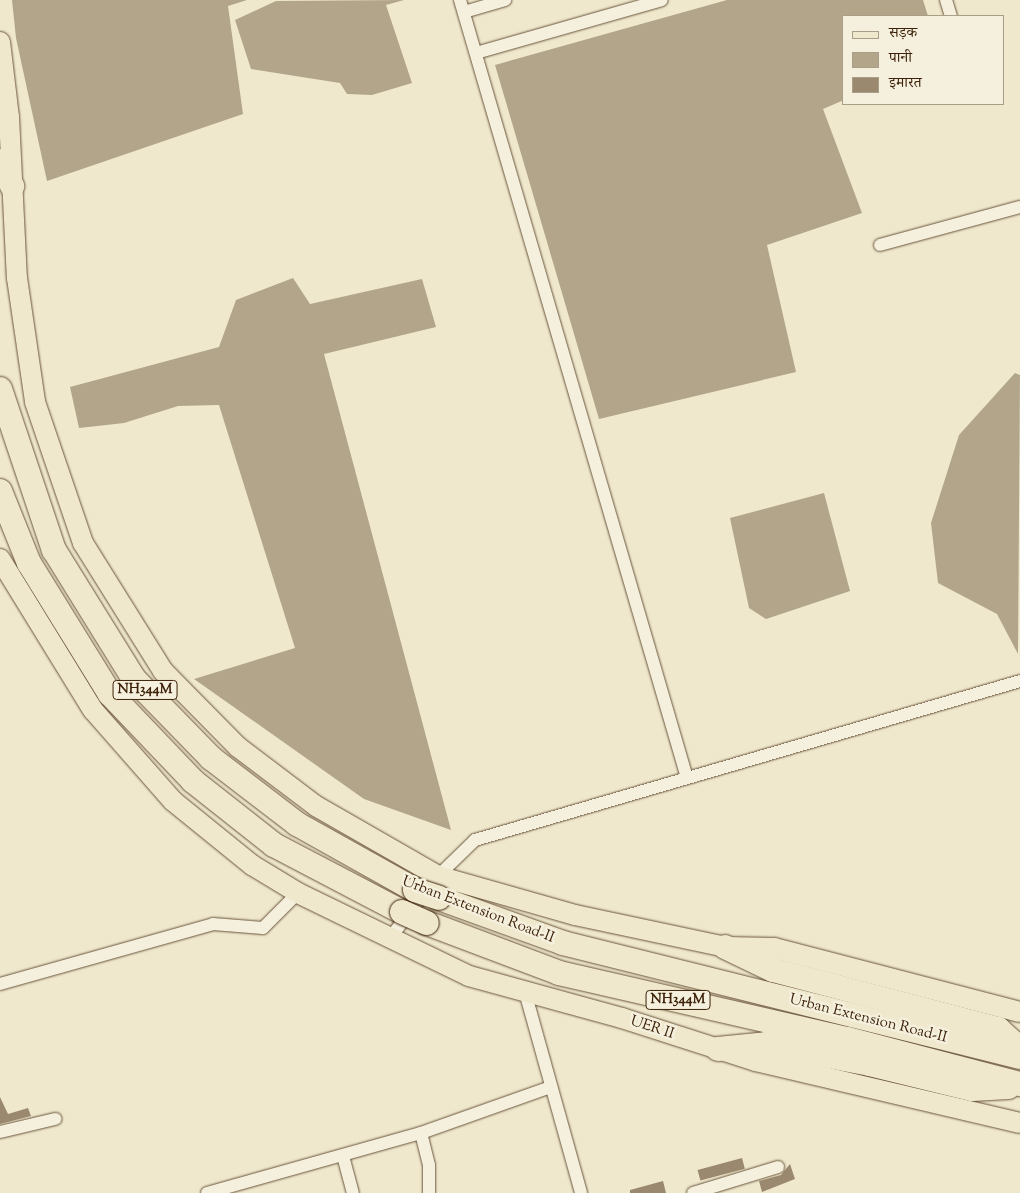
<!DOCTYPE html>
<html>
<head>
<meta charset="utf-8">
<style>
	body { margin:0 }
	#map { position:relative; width:1020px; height:1193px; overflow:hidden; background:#efe8cd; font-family:"Sorts Mill Goudy","Noto Serif Devanagari",serif }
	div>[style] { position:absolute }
	.water>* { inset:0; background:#b2a58a }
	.building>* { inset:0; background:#9a896f; transform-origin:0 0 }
	.roads { filter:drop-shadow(0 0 1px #6a543a) drop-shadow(0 0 1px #6a543a) }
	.street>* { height:12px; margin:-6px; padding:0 6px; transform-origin:6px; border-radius:6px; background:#f5f0de }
	.primary>* { height:20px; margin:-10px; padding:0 10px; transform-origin:10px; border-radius:10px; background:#efe8cd }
	.highway>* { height:24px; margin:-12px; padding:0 12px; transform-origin:12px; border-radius:12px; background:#efe8cd }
	.bridges { filter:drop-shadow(0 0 1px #3d2209) drop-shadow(0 0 1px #3d2209) }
	.highway-bridge>* { height:24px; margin:-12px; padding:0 12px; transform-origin:12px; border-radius:12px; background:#efe8cd }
	span { translate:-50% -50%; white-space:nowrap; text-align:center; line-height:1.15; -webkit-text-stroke:5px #f5f0de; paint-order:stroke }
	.shield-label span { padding:1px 4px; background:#f5f0de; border:1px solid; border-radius:4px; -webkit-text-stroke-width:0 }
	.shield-label { font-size:14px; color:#3d2209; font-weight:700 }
	.street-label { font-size:15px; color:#3d2209 }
	.legend { position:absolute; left:842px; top:15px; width:162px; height:90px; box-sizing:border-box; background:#f5f0de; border:1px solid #ab9e89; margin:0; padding:6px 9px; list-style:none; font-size:15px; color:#3d2209 }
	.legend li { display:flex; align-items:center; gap:10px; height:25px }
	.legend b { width:25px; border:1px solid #ab9e89 }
</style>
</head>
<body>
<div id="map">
	<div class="water">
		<div style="clip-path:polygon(12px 0,247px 0,228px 6px,243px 114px,47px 181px,16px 38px)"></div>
		<div style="clip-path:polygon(404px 0,386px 5px,412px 83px,372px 95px,347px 94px,340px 83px,251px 69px,235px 20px,276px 1px)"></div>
		<div style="clip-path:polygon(727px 0,923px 0,928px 16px,844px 16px,844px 100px,823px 109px,862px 213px,767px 245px,796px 372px,599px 419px,495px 65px)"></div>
		<div style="clip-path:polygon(293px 278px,310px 304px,422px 279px,436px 327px,324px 354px,451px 830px,364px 799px,194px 679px,295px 648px,219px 405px,178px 406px,124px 423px,79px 428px,70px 387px,219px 347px,236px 300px)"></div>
		<div style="clip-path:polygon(1015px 373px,1020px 375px,1018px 654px,997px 614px,938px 583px,931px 523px,959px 435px)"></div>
		<div style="clip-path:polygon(824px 493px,850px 591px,766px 619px,749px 608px,730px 518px)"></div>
	</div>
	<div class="building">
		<div style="clip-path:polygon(0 1097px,8px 1114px,28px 1108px,31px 1116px,0 1124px)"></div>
		<div style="left:742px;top:1158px;width:11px;height:46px;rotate:75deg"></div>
		<div style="clip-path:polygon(790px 1164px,795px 1179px,762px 1192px,759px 1181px,781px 1175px)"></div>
		<div style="clip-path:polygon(663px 1181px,666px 1193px,630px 1193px,630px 1190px)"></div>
	</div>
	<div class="roads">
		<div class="street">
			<div style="left:460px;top:0;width:810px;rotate:73.73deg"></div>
			<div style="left:946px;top:0;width:17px;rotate:73deg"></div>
			<div style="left:464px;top:12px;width:43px;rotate:-16.3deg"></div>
			<div style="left:476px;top:53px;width:193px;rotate:-15.9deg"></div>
			<div style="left:880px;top:245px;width:145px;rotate:-15.2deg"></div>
			<div style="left:390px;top:938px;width:78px;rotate:-52.3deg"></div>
			<div style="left:438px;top:876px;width:52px;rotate:-44.2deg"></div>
			<div style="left:475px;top:840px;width:568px;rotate:-16.26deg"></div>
			<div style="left:0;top:984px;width:221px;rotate:-15.7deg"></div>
			<div style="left:213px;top:924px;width:50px;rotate:4.6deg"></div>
			<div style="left:263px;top:928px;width:49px;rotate:-45deg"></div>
			<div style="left:525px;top:992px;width:209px;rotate:74.4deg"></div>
			<div style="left:0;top:1132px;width:57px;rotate:-13.3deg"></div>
			<div style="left:421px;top:1133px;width:33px;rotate:76deg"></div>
			<div style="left:429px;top:1165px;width:28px;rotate:90deg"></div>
			<div style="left:343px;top:1156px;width:38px;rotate:75deg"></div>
			<div style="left:207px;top:1193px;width:222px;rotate:-15.7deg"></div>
			<div style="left:421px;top:1133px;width:138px;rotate:-19.5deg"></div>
			<div style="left:693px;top:1193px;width:89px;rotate:-17deg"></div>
		</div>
		<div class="primary">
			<div style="left:0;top:42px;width:76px;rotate:83.2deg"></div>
			<div style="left:9px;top:117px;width:161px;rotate:87.2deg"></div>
			<div style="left:17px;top:278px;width:125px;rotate:81.7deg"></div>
			<div style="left:35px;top:402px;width:149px;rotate:71.2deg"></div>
			<div style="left:83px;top:543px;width:151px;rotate:58deg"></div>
			<div style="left:163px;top:671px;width:107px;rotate:45.4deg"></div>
			<div style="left:238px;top:747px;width:98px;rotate:37.1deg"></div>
			<div style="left:316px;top:806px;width:141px;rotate:29.8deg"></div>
			<div style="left:438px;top:876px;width:142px;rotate:15.9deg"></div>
			<div style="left:575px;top:915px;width:153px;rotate:12deg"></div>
			<div style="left:725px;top:947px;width:49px;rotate:1.2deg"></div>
			<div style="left:774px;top:948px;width:254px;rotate:14.6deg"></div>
			<div style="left:0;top:559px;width:177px;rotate:58.4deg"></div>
			<div style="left:93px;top:710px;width:121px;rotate:48.7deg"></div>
			<div style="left:173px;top:801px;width:102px;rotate:39deg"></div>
			<div style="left:252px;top:865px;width:54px;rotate:31.3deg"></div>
			<div style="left:298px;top:893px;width:190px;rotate:25.9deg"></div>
			<div style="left:469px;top:976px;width:159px;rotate:15.4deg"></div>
			<div style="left:622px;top:1018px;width:141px;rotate:17.8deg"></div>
			<div style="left:756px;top:1061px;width:271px;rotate:13.2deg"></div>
		</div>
		<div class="highway">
			<div style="left:0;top:161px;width:28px;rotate:64deg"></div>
			<div style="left:0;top:389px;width:170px;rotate:71.5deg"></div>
			<div style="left:54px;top:550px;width:152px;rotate:58.2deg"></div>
			<div style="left:134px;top:679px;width:110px;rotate:45.7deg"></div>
			<div style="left:211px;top:758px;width:108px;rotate:37.5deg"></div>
			<div style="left:297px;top:824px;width:135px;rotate:29.2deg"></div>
			<div style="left:0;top:491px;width:78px;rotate:68.1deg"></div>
			<div style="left:29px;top:563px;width:154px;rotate:58.3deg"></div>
			<div style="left:110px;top:694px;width:120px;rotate:46.3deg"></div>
			<div style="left:193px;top:781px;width:103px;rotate:38.3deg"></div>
			<div style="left:274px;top:845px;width:144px;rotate:27.6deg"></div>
			<div style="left:439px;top:898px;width:132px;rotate:19.9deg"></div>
			<div style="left:563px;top:943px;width:471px;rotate:14deg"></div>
			<div style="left:427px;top:923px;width:141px;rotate:20.7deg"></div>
			<div style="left:559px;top:973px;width:296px;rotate:12.9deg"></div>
			<div style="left:848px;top:1039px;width:178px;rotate:14.7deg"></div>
			<div style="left:725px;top:947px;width:53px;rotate:25.6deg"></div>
			<div style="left:773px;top:970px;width:233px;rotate:14.7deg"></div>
			<div style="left:998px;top:1029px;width:30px;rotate:42deg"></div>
			<div style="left:718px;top:1049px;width:48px;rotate:-5.9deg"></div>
			<div style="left:766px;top:1044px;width:106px;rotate:10.9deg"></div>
			<div style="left:870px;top:1064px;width:105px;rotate:13.8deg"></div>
			<div style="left:972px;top:1089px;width:36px;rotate:-3deg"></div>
		</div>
	</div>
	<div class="bridges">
		<div class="highway-bridge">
			<div style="left:415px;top:890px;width:25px;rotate:18deg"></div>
			<div style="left:402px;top:912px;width:27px;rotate:24deg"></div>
		</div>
	</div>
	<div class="shield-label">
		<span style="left:145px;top:690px">NH344M</span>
		<span style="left:678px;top:1000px">NH344M</span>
	</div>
	<div class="street-label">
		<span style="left:478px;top:910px;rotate:21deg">Urban Extension Road-II</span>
		<span style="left:868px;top:1019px;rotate:14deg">Urban Extension Road-II</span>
		<span style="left:652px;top:1028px;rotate:18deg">UER II</span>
	</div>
	<ul class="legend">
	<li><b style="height:6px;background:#efe8cd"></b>सड़क</li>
	<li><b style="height:14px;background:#b2a58a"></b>पानी</li>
	<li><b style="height:14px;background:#9a896f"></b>इमारत</li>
	</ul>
</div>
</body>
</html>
